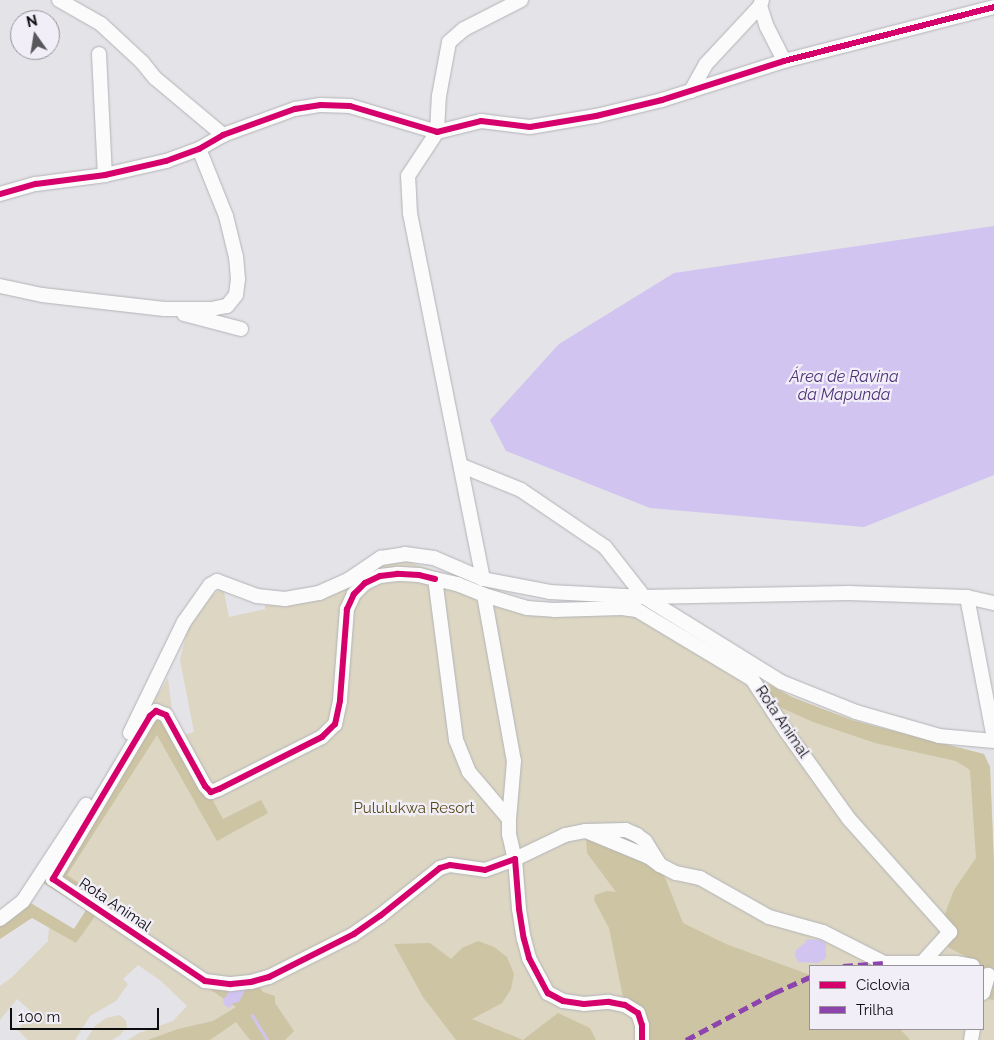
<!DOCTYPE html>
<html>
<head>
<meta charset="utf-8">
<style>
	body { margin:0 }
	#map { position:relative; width:994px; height:1040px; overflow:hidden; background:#e4e3e8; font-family:Raleway,sans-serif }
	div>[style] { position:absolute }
	.green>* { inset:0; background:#dcd6c3 }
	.forest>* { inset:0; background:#cdc4a3 }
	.water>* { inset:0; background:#d1c4f0 }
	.stream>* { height:3px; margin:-1.5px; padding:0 1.5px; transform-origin:1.5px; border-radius:1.5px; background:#d1c4f0 }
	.roads { filter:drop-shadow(0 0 1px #b3b3b6) drop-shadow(0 0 1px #b3b3b6) }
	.minor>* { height:14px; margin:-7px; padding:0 7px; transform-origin:7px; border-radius:7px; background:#fbfbfc }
	.quiet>* { height:5px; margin-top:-2.5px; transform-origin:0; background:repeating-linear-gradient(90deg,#8e44ad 0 10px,transparent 0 15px) }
	.cycleway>* { height:6px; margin:-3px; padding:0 3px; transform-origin:3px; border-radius:3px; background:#d6006c }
	span { translate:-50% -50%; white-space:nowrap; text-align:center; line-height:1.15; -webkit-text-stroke:4.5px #f1eef7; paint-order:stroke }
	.street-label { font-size:15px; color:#0d0c0f }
	.park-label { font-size:15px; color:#574b1a }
	.water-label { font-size:16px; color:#4d3278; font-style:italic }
	.legend { position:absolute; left:809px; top:965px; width:175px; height:65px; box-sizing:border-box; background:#f1eef7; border:1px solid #96949a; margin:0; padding:6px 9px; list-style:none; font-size:15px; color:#0d0c0f }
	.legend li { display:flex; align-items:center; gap:10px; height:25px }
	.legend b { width:25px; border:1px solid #96949a }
	.north { position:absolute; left:10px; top:10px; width:50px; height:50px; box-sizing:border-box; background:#f1eef7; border:1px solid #96949a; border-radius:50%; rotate:347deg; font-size:14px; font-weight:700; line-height:20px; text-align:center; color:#0d0c0f }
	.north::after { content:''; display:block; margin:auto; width:18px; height:22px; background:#58575b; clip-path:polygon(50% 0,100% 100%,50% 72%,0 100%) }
	.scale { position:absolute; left:10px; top:1008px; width:149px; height:22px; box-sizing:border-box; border:2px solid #0d0c0f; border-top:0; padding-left:6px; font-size:15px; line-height:18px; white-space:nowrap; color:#0d0c0f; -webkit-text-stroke:4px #f1eef7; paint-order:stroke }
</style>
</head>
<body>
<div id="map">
	<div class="green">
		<div style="clip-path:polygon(evenodd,393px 561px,406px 561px,532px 604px,615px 604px,792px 697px,822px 709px,881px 729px,984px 754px,990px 767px,994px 864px,994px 1040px,128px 1040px,139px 1033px,173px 1021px,187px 1006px,161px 981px,138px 965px,123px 979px,128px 984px,116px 1001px,90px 1016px,75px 1040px,28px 1040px,18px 1030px,32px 1012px,17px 999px,0 1020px,0 986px,11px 978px,48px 941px,49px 927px,76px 943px,95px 915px,42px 882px,168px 678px,173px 719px,181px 736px,194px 732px,180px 660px,188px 626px,204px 601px,223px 587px,229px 617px,265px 609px,265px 605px,289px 605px,393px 561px,810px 966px,983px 966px,983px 1029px,810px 1029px,810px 966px)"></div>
		<div style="clip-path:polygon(120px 1015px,126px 1021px,127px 1027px,120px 1035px,112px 1040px,86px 1040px,95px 1026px,106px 1018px)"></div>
	</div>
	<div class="forest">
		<div style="clip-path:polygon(761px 680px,792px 697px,851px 720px,984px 754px,990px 767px,994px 864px,994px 1000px,983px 998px,986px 974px,983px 966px,948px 947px,942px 922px,954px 890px,976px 858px,970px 770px,956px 761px,875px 743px,813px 722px,773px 704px)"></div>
		<div style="clip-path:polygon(146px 714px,166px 715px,223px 819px,261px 800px,268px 813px,217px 841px,157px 735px,67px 875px,106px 901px,76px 943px,32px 918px,0 939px,0 924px,29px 902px,74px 929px,86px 910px,42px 882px)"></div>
		<div style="clip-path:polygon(586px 836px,632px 836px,660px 865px,683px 923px,726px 944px,810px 975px,810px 1029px,900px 1029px,910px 1040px,646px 1040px,645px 1015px,641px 1006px,623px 997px,609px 928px,594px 900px,595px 895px,607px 891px,616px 892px,587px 853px)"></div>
		<div style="clip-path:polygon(478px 941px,494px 947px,507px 957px,514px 974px,511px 989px,502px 1003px,472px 1019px,523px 1040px,456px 1040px,423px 997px,394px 944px,430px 943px,451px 959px,462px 948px)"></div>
		<div style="clip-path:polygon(202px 984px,257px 984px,263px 992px,275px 996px,275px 1003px,294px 1031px,285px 1040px,250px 1040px,236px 1022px,210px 1040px,148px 1040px,178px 1029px,213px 1021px,236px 1007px)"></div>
		<div style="clip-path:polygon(558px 1013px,590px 1028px,596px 1040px,523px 1040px)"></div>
	</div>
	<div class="water">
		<div style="clip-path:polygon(994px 226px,994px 475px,864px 527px,650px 508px,506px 451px,490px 420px,559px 344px,674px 273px)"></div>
		<div style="clip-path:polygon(807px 939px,821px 940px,826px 944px,826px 958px,818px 963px,798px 962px,795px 955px,796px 950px,805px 943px)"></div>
		<div style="clip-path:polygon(231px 989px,246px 989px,239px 1002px,233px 1003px,230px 1008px,225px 1006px,223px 1000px)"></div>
	</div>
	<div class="stream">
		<div style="left:252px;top:1015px;width:29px;rotate:59deg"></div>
	</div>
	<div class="roads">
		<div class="minor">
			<div style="left:59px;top:0;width:48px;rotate:29.7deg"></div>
			<div style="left:101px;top:24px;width:56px;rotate:42.8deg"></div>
			<div style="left:142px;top:62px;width:21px;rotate:51deg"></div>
			<div style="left:155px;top:78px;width:89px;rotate:40deg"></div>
			<div style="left:760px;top:6px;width:22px;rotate:72deg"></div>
			<div style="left:767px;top:27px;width:38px;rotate:63deg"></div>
			<div style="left:99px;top:54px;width:121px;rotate:87.2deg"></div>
			<div style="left:691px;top:91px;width:31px;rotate:-61deg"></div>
			<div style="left:706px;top:64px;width:79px;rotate:-47deg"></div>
			<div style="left:760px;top:6px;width:6px;rotate:-72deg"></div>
			<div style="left:0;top:194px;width:37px;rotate:-16deg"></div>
			<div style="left:36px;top:184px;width:70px;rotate:-7.4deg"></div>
			<div style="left:105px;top:175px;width:63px;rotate:-12.9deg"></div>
			<div style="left:166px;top:161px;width:35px;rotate:-20deg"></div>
			<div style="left:199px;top:149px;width:28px;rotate:-30deg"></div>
			<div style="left:223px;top:135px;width:77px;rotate:-19.9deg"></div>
			<div style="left:295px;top:109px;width:26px;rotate:-9deg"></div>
			<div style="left:321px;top:105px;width:29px;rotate:2deg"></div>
			<div style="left:350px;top:106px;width:91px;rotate:16.6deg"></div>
			<div style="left:437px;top:132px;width:45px;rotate:-14deg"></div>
			<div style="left:481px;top:121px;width:49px;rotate:7deg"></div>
			<div style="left:530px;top:127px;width:67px;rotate:-9.5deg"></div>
			<div style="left:596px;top:116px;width:68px;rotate:-13.6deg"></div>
			<div style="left:662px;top:100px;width:128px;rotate:-17.7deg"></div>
			<div style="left:784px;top:61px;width:217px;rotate:-14.4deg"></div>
			<div style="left:0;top:286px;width:43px;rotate:12.1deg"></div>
			<div style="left:42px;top:295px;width:123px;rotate:6.5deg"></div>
			<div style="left:164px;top:309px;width:47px"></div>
			<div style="left:211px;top:309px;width:16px;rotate:-11deg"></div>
			<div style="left:227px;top:306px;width:14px;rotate:-51deg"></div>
			<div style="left:236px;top:295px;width:16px;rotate:-83deg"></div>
			<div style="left:238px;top:279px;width:22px;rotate:-95deg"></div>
			<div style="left:236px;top:257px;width:42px;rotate:-103.7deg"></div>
			<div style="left:226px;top:216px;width:72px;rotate:-111.9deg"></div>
			<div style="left:184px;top:314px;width:59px;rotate:14.7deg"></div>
			<div style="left:462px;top:466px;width:64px;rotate:22.1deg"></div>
			<div style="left:521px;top:490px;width:102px;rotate:34.2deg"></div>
			<div style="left:605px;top:547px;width:63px;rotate:52deg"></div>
			<div style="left:644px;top:597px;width:161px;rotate:31.8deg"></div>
			<div style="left:781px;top:682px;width:81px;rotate:21.8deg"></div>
			<div style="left:856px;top:712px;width:86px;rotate:16.1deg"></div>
			<div style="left:939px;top:736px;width:55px;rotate:5.2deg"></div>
			<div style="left:435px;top:579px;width:16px;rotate:-166deg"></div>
			<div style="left:419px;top:575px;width:22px;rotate:-177deg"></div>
			<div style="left:397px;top:574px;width:17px;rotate:173deg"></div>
			<div style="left:380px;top:576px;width:17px;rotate:155deg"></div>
			<div style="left:365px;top:583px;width:16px;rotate:135deg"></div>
			<div style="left:354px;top:594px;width:17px;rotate:115deg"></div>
			<div style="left:347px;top:609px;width:92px;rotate:94.4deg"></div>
			<div style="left:340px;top:701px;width:24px;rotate:102deg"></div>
			<div style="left:335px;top:724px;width:18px;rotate:135deg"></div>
			<div style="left:322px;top:737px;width:115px;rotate:153.2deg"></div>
			<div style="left:219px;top:789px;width:9px;rotate:159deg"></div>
			<div style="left:211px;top:792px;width:8px;rotate:-135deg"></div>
			<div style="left:205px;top:786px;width:81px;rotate:-118.8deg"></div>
			<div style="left:166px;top:715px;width:11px;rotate:-158deg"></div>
			<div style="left:156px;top:711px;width:8px;rotate:140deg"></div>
			<div style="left:150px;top:716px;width:190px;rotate:120.8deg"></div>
			<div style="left:53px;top:879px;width:183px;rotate:33.9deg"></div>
			<div style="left:205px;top:981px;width:26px;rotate:7deg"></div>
			<div style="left:231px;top:984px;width:20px;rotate:-6deg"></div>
			<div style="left:251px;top:982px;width:19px;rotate:-16deg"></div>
			<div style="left:269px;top:977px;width:95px;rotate:-26.8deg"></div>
			<div style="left:354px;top:934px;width:32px;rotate:-35deg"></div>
			<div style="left:380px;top:916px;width:77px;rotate:-38.7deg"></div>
			<div style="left:440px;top:868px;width:10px;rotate:-17deg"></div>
			<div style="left:450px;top:865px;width:35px;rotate:8deg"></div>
			<div style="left:485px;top:870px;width:32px;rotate:-20deg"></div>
			<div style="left:515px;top:859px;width:50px;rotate:85.4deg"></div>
			<div style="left:519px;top:909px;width:30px;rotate:81deg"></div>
			<div style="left:524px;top:939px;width:20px;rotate:75deg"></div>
			<div style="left:529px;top:958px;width:40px;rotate:62deg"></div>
			<div style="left:548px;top:993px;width:17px;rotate:28deg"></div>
			<div style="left:563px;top:1001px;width:21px;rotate:8deg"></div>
			<div style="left:584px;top:1004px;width:25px;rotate:-5deg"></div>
			<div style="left:609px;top:1002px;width:16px;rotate:11deg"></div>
			<div style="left:625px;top:1005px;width:15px;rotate:32deg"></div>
			<div style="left:638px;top:1013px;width:13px;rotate:72deg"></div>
			<div style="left:642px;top:1025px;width:15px;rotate:90deg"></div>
			<div style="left:483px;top:579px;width:373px;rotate:-101.3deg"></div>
			<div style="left:410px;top:213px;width:37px;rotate:-93deg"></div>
			<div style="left:408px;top:176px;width:53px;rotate:-56.6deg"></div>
			<div style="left:437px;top:132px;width:36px;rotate:-87deg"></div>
			<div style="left:439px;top:96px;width:55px;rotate:-79.5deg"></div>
			<div style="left:449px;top:42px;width:20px;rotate:-41deg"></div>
			<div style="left:464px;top:29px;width:64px;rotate:-27deg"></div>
			<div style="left:484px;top:595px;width:169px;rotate:79.8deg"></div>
			<div style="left:514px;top:761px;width:58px;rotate:94.9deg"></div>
			<div style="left:509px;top:819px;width:15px;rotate:90deg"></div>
			<div style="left:509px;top:834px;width:26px;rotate:77deg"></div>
			<div style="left:515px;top:859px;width:55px;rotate:-25.6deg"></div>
			<div style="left:565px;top:835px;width:21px;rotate:-11deg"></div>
			<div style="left:586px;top:831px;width:68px;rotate:22.4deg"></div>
			<div style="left:649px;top:857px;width:14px;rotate:36deg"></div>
			<div style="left:660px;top:865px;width:28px;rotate:-122deg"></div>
			<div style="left:645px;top:841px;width:10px;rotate:-143deg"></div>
			<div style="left:637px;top:835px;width:12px;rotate:-156deg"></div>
			<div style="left:626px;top:830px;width:40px;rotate:178.6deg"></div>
			<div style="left:967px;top:597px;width:144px;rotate:79.2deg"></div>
			<div style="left:130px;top:733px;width:123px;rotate:-64.1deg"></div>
			<div style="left:184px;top:622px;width:45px;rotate:-54.9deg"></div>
			<div style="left:210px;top:585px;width:8px;rotate:-30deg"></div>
			<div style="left:217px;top:581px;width:43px;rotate:20.6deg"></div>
			<div style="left:257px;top:596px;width:28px;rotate:6deg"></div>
			<div style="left:285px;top:599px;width:35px;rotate:-10deg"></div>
			<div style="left:319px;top:593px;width:32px;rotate:-24deg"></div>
			<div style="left:348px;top:580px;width:40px;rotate:-34deg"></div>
			<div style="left:381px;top:558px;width:24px;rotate:-9deg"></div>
			<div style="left:405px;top:554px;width:29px;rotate:8deg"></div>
			<div style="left:434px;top:558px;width:53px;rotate:23.2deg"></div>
			<div style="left:483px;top:579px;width:68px;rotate:11deg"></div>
			<div style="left:550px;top:592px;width:94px;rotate:3deg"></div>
			<div style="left:644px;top:597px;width:204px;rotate:-1.1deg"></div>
			<div style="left:848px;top:593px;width:119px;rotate:1.9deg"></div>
			<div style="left:967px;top:597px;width:28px;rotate:13deg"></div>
			<div style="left:509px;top:819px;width:62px;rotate:-130.4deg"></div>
			<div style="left:469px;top:772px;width:35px;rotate:-112deg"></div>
			<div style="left:456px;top:740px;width:162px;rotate:-97.4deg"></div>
			<div style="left:435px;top:579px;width:23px;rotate:13deg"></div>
			<div style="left:457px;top:584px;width:29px;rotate:22deg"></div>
			<div style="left:484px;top:595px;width:45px;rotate:16.8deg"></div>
			<div style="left:527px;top:608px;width:27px;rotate:4deg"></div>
			<div style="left:554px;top:610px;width:68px;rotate:-1.7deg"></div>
			<div style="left:622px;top:608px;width:15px;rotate:8deg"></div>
			<div style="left:637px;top:610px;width:134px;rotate:31deg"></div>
			<div style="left:752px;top:679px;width:62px;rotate:56.8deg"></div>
			<div style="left:786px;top:731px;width:108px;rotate:54.4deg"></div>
			<div style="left:849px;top:819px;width:152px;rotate:48.2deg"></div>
			<div style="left:950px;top:932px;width:43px;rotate:132.2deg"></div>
			<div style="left:660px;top:865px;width:18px;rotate:27deg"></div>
			<div style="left:676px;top:873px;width:25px;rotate:12deg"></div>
			<div style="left:700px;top:878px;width:79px;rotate:29.5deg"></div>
			<div style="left:769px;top:917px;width:56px;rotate:15.5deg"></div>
			<div style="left:823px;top:932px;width:68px;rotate:26.9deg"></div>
			<div style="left:884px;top:963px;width:72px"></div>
			<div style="left:956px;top:963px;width:17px;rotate:10deg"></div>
			<div style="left:0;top:919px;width:29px;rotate:-38deg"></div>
			<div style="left:23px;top:901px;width:115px;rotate:-56.7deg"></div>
			<div style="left:983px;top:993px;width:19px;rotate:-74deg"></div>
			<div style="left:971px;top:1040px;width:11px;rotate:-80deg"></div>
		</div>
	</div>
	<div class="quiet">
		<div style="left:843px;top:966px;width:41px;rotate:-4.2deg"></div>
		<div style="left:686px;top:1040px;width:100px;rotate:-28.1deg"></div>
		<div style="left:774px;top:993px;width:39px;rotate:-24deg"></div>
	</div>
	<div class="cycleway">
		<div style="left:0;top:194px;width:37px;rotate:-16deg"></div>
		<div style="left:36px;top:184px;width:70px;rotate:-7.4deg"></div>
		<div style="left:105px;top:175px;width:63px;rotate:-12.9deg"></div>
		<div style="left:166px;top:161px;width:35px;rotate:-20deg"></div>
		<div style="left:199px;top:149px;width:28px;rotate:-30deg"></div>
		<div style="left:223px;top:135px;width:77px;rotate:-19.9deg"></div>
		<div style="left:295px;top:109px;width:26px;rotate:-9deg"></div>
		<div style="left:321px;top:105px;width:29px;rotate:2deg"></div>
		<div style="left:350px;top:106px;width:91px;rotate:16.6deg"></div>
		<div style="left:437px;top:132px;width:45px;rotate:-14deg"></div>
		<div style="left:481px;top:121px;width:49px;rotate:7deg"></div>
		<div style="left:530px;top:127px;width:67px;rotate:-9.5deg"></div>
		<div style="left:596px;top:116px;width:68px;rotate:-13.6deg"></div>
		<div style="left:662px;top:100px;width:128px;rotate:-17.7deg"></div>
		<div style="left:784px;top:61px;width:217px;rotate:-14.4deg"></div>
		<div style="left:435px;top:579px;width:16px;rotate:-166deg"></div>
		<div style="left:419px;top:575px;width:22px;rotate:-177deg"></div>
		<div style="left:397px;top:574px;width:17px;rotate:173deg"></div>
		<div style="left:380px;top:576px;width:17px;rotate:155deg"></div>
		<div style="left:365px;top:583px;width:16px;rotate:135deg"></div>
		<div style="left:354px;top:594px;width:17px;rotate:115deg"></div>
		<div style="left:347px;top:609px;width:92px;rotate:94.4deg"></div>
		<div style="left:340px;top:701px;width:24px;rotate:102deg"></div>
		<div style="left:335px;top:724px;width:18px;rotate:135deg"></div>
		<div style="left:322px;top:737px;width:115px;rotate:153.2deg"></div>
		<div style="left:219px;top:789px;width:9px;rotate:159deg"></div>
		<div style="left:211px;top:792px;width:8px;rotate:-135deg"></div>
		<div style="left:205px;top:786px;width:81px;rotate:-118.8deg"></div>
		<div style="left:166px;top:715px;width:11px;rotate:-158deg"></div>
		<div style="left:156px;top:711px;width:8px;rotate:140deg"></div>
		<div style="left:150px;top:716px;width:190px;rotate:120.8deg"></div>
		<div style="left:53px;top:879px;width:183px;rotate:33.9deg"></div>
		<div style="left:205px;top:981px;width:26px;rotate:7deg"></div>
		<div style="left:231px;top:984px;width:20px;rotate:-6deg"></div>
		<div style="left:251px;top:982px;width:19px;rotate:-16deg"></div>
		<div style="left:269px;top:977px;width:95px;rotate:-26.8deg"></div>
		<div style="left:354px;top:934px;width:32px;rotate:-35deg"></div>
		<div style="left:380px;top:916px;width:77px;rotate:-38.7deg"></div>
		<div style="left:440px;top:868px;width:10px;rotate:-17deg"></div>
		<div style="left:450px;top:865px;width:35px;rotate:8deg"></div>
		<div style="left:485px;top:870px;width:32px;rotate:-20deg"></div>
		<div style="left:515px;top:859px;width:50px;rotate:85.4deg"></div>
		<div style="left:519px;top:909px;width:30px;rotate:81deg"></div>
		<div style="left:524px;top:939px;width:20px;rotate:75deg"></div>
		<div style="left:529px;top:958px;width:40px;rotate:62deg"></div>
		<div style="left:548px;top:993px;width:17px;rotate:28deg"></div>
		<div style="left:563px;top:1001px;width:21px;rotate:8deg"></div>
		<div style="left:584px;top:1004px;width:25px;rotate:-5deg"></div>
		<div style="left:609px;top:1002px;width:16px;rotate:11deg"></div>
		<div style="left:625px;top:1005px;width:15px;rotate:32deg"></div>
		<div style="left:638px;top:1013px;width:13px;rotate:72deg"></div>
		<div style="left:642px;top:1025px;width:15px;rotate:90deg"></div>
	</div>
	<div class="street-label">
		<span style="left:782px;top:722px;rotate:56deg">Rota Animal</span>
		<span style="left:115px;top:905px;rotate:34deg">Rota Animal</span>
	</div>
	<div class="park-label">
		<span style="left:414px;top:809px">Pululukwa Resort</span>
	</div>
	<div class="water-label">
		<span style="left:844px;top:386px">Área de Ravina<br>da Mapunda</span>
	</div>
	<ul class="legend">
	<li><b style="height:6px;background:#d6006c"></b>Ciclovia</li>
	<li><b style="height:6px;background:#8e44ad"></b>Trilha</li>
	</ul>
	<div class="north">N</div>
	<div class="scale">100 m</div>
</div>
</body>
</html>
